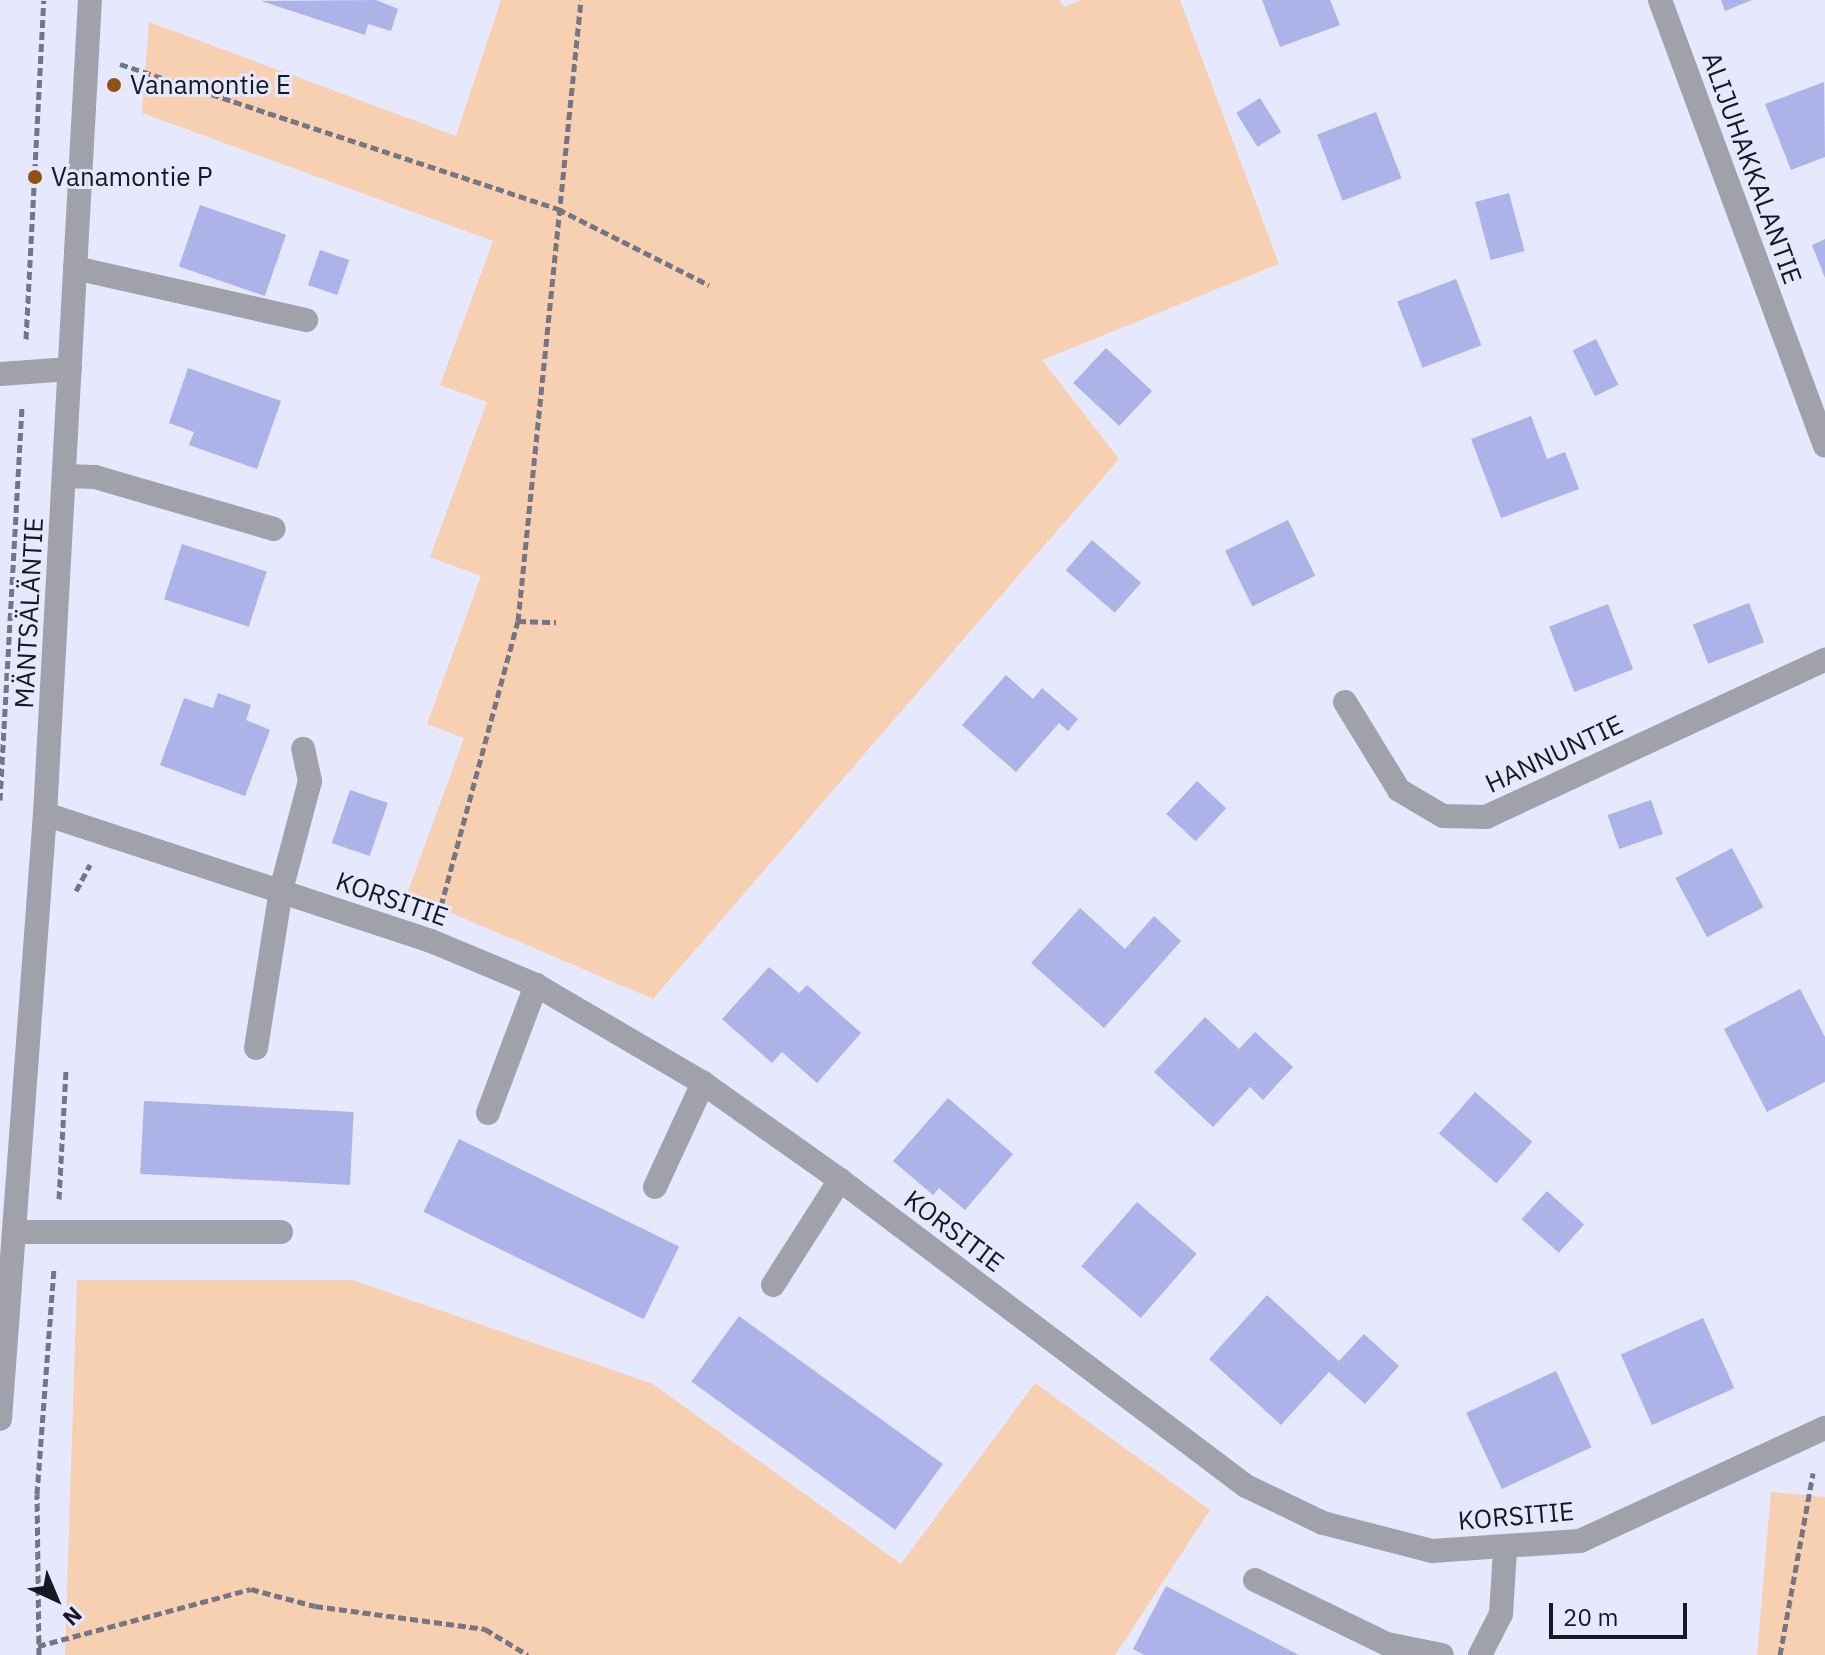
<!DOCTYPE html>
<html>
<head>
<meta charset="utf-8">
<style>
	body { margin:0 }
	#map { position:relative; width:1825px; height:1655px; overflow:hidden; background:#e6e8fe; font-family:"IBM Plex Sans",sans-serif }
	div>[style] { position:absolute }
	.green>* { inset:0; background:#f7cfb1 }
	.building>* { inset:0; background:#adb2e9; transform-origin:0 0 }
	.path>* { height:5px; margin-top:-2.5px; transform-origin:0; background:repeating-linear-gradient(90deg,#747684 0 8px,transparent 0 12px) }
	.service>* { height:24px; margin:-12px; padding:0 12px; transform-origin:12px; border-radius:12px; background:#a0a1aa }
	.minor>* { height:24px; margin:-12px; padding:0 12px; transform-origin:12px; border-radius:12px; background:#a0a1aa }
	.tertiary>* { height:24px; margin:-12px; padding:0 12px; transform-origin:12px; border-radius:12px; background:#a0a1aa }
	.dots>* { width:22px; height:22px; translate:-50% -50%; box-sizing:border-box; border:4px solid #e6e8fe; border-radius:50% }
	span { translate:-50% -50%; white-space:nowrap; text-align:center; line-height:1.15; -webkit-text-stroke:6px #e6e8fe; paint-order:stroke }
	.poi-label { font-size:26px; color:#171820 }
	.left { translate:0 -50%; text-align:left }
	.street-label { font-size:26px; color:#171820 }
	.north { position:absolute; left:16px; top:1559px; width:80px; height:80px; -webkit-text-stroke:6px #e6e8fe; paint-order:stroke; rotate:136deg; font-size:22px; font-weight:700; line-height:32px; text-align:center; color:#171820 }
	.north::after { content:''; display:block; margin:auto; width:28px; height:36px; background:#171820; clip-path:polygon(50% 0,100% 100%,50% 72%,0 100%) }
	.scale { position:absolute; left:1549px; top:1603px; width:138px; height:36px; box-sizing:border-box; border:4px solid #171820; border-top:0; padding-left:10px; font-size:24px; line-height:28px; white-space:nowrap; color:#171820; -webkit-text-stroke:6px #e6e8fe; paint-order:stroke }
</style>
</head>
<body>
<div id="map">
	<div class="green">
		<div style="clip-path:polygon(501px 0,1060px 0,1064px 7px,1081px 0,1180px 0,1279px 264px,1042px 360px,1119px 459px,653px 999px,407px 894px,464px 738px,427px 724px,481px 576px,430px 557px,487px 402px,440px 385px,493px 241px,142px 113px,149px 22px,456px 136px)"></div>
		<div style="clip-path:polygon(77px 1280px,352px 1280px,653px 1384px,901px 1564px,1035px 1383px,1210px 1510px,1115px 1655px,65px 1655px)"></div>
		<div style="clip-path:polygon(1771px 1492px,1825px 1497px,1825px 1655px,1757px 1655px)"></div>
	</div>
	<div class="building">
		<div style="clip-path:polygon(376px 0,398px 9px,391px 31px,368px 24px,365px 35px,261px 1px)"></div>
		<div style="clip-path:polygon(1262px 0,1330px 0,1340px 25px,1280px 47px)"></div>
		<div style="clip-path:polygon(1721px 0,1752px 0,1725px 11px)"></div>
		<div style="clip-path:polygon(1824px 82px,1825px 157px,1791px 170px,1765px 104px)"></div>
		<div style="left:1260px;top:98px;width:40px;height:28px;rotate:58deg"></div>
		<div style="left:1376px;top:112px;width:71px;height:63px;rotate:69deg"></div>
		<div style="left:1509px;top:193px;width:60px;height:35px;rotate:75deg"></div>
		<div style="left:200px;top:205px;width:91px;height:65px;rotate:19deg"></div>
		<div style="clip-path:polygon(1825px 239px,1825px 278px,1812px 245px)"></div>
		<div style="left:320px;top:250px;width:31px;height:37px;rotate:19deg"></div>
		<div style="left:1456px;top:279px;width:71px;height:63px;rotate:69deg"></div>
		<div style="left:1596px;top:339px;width:51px;height:26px;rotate:64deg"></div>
		<div style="left:1106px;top:348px;width:63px;height:48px;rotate:43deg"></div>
		<div style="clip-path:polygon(188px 368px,281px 401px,257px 469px,189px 445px,194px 432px,169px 423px)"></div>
		<div style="clip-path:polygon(1531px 416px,1547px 459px,1565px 452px,1579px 489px,1501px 518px,1471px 439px)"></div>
		<div style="left:1288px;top:520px;width:62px;height:70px;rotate:64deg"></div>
		<div style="left:1092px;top:540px;width:65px;height:40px;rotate:41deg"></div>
		<div style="left:182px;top:544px;width:89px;height:58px;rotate:18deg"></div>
		<div style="left:1749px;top:603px;width:42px;height:60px;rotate:69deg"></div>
		<div style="left:1608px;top:604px;width:70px;height:63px;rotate:69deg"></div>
		<div style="clip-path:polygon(1006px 675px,1033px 699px,1042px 688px,1078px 719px,1068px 731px,1059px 723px,1016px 772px,962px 725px)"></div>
		<div style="clip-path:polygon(218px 693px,251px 705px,246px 720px,270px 730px,245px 796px,160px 765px,184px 698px,213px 708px)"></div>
		<div style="left:1197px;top:781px;width:40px;height:45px;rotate:43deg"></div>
		<div style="left:350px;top:790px;width:40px;height:56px;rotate:19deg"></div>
		<div style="left:1651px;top:800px;width:36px;height:46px;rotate:71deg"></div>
		<div style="left:1732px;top:848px;width:67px;height:64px;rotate:62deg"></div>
		<div style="clip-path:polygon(1080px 908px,1125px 949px,1154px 916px,1181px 941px,1104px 1028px,1031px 963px)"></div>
		<div style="clip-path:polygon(769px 967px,799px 993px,807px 985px,861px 1033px,817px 1083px,782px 1052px,772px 1063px,722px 1019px)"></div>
		<div style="clip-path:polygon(1800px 989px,1825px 1037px,1825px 1082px,1767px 1112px,1724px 1029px)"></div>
		<div style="clip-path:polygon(1205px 1017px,1239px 1049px,1255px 1032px,1293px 1067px,1263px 1100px,1250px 1087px,1213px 1127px,1154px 1072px)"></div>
		<div style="left:1475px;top:1092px;width:76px;height:55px;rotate:41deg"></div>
		<div style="clip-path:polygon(948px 1098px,1013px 1154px,965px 1210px,939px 1188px,933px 1195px,893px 1161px)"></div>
		<div style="left:144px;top:1101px;width:210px;height:73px;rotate:3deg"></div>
		<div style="left:459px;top:1139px;width:245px;height:81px;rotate:26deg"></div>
		<div style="left:1547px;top:1191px;width:50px;height:38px;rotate:42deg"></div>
		<div style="left:1137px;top:1202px;width:79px;height:85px;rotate:41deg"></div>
		<div style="clip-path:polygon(1267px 1295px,1339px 1361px,1364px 1334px,1399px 1366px,1365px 1404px,1329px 1372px,1281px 1425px,1209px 1359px)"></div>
		<div style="left:739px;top:1316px;width:252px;height:81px;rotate:36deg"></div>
		<div style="left:1703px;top:1318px;width:77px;height:90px;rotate:66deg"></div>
		<div style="left:1556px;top:1371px;width:84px;height:99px;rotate:65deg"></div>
		<div style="clip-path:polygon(1166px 1586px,1299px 1655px,1144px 1655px,1133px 1649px)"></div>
	</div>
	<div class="path">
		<div style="left:120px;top:64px;width:461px;rotate:18.3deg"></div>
		<div style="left:558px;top:209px;width:169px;rotate:26.7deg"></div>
		<div style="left:26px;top:339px;width:339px;rotate:-87deg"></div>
		<div style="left:518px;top:621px;width:38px;rotate:2deg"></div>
		<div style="left:0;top:800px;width:393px;rotate:-86.8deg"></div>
		<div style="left:76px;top:891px;width:30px;rotate:-62deg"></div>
		<div style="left:441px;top:906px;width:295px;rotate:-74.9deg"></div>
		<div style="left:518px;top:621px;width:624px;rotate:-84.21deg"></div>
		<div style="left:59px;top:1199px;width:130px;rotate:-86.9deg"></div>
		<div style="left:38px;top:1646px;width:220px;rotate:-15deg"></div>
		<div style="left:251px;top:1589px;width:66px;rotate:14.9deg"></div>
		<div style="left:315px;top:1606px;width:172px;rotate:7.7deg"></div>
		<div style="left:485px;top:1629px;width:50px;rotate:31.2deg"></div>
		<div style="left:39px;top:1655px;width:161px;rotate:-90.7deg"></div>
		<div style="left:37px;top:1494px;width:226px;rotate:-85.7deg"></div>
		<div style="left:1780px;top:1655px;width:185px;rotate:-79.7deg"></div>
	</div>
	<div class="service">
		<div style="left:75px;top:268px;width:237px;rotate:12.7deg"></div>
		<div style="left:64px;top:476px;width:31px;rotate:2deg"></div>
		<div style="left:95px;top:477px;width:186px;rotate:16.2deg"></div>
		<div style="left:256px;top:1048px;width:160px;rotate:-81deg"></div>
		<div style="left:281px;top:890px;width:113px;rotate:-75.1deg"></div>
		<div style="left:310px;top:781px;width:33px;rotate:-102deg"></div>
		<div style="left:488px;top:1113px;width:137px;rotate:-69.4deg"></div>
		<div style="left:655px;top:1187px;width:115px;rotate:-65.2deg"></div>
		<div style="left:14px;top:1232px;width:267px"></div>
		<div style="left:773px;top:1285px;width:125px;rotate:-57.5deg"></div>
		<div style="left:1255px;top:1580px;width:147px;rotate:25.9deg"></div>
		<div style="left:1387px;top:1644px;width:56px;rotate:11.3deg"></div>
		<div style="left:1480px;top:1655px;width:46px;rotate:-62.9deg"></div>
		<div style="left:1501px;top:1614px;width:63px;rotate:-86.4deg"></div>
	</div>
	<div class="minor">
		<div style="left:1660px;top:0;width:475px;rotate:69.7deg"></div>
		<div style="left:0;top:374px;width:70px;rotate:-4.1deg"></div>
		<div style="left:1345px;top:702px;width:103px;rotate:58.5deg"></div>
		<div style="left:1399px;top:790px;width:51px;rotate:30.6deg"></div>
		<div style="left:1443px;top:816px;width:43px;rotate:1.3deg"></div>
		<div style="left:1486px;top:817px;width:374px;rotate:-24.9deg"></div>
		<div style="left:45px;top:814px;width:406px;rotate:18.2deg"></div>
		<div style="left:431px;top:941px;width:114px;rotate:22.7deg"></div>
		<div style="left:536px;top:985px;width:194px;rotate:30.4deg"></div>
		<div style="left:703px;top:1083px;width:168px;rotate:35.3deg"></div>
		<div style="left:840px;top:1180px;width:508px;rotate:37.01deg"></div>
		<div style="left:1246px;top:1486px;width:85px;rotate:25.7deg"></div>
		<div style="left:1323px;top:1523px;width:113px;rotate:14.4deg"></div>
		<div style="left:1432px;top:1551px;width:148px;rotate:-3.9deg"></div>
		<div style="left:1580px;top:1541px;width:270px;rotate:-24.8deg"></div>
	</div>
	<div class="tertiary">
		<div style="left:0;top:1419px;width:607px;rotate:-85.75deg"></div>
		<div style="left:45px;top:814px;width:815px;rotate:-86.84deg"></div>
	</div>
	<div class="dots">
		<div style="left:114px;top:85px;background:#905117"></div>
		<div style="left:35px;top:177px;background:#905117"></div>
	</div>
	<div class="poi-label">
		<span class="left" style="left:130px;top:85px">Vanamontie E</span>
		<span class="left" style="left:51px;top:177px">Vanamontie P</span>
	</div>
	<div class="street-label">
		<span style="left:1752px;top:168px;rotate:70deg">ALIJUHAKKALANTIE</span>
		<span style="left:29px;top:613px;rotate:-87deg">MÄNTSÄLÄNTIE</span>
		<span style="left:1554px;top:754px;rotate:-25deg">HANNUNTIE</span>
		<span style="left:392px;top:899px;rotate:19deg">KORSITIE</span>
		<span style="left:954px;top:1231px;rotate:37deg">KORSITIE</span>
		<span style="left:1516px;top:1516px;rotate:-5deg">KORSITIE</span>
	</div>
	<div class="north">N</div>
	<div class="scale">20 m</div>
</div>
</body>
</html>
